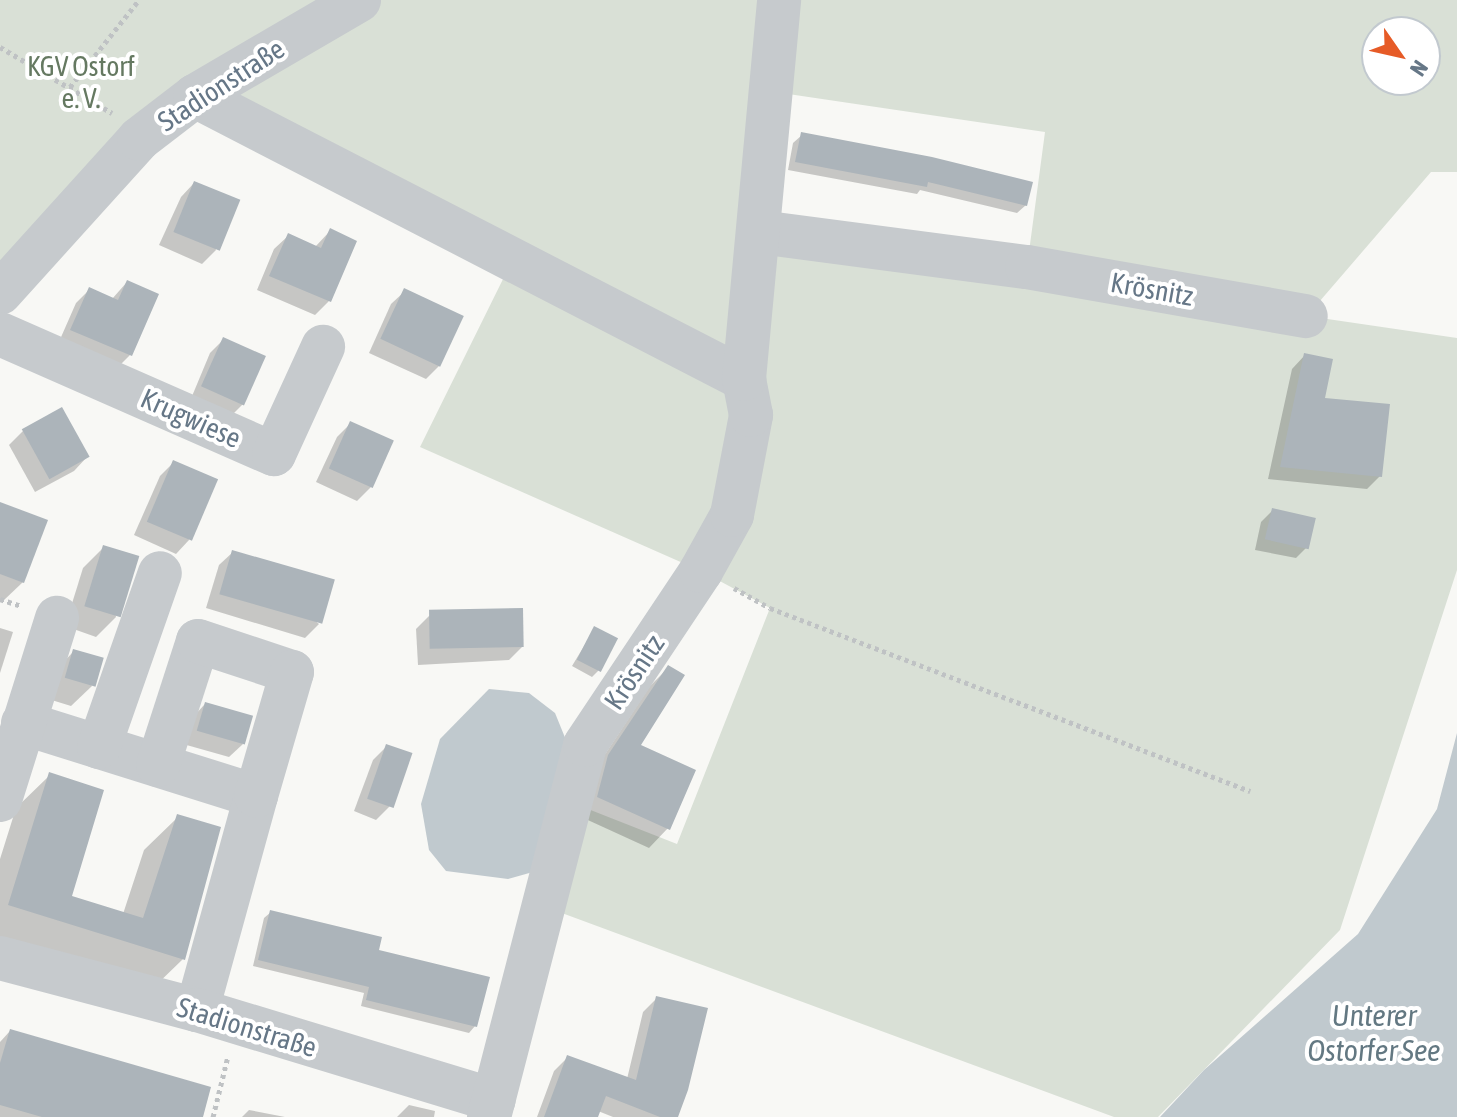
<!DOCTYPE html>
<html>
<head>
<meta charset="utf-8">
<style>
	body { margin:0 }
	#map { position:relative; width:1457px; height:1117px; overflow:hidden; background:#f8f8f5; font-family:"Asap Condensed",sans-serif }
	div>[style] { position:absolute }
	.green>* { inset:0; background:#d9e0d6 }
	.water>* { inset:0; background:#c0c9ce }
	.shadow>* { inset:0; background:#0003 }
	.building>* { inset:0; background:#acb4ba; transform-origin:0 0 }
	.path>* { height:5px; margin-top:-2.5px; transform-origin:0; background:repeating-linear-gradient(90deg,#bfc2c4 0 4px,transparent 0 8px) }
	.minor>* { height:44px; margin:-22px; padding:0 22px; transform-origin:22px; border-radius:22px; background:#c6cacd }
	span { translate:-50% -50%; white-space:nowrap; text-align:center; line-height:1.15; -webkit-text-stroke:8px #fff; paint-order:stroke }
	.park-label { font-size:28px; color:#657961 }
	.street-label { font-size:28px; color:#667787 }
	.water-label { font-size:30px; color:#637882; font-style:italic }
	.north { position:absolute; left:1361px; top:16px; width:80px; height:80px; box-sizing:border-box; background:#fff; border:2px solid #c2c9cf; border-radius:50%; rotate:124deg; font-size:22px; font-weight:700; line-height:32px; text-align:center; color:#667787 }
	.north::after { content:''; display:block; margin:auto; width:28px; height:36px; background:#e65b27; clip-path:polygon(50% 0,100% 100%,50% 72%,0 100%) }
</style>
</head>
<body>
<div id="map">
	<div class="green">
		<div style="clip-path:polygon(evenodd,0 0,1457px 0,1457px 172px,1431px 172px,1307px 316px,1457px 338px,1457px 570px,1340px 930px,1158px 1117px,1114px 1117px,551px 909px,588px 809px,677px 844px,770px 608px,701px 571px,420px 447px,507px 271px,195px 96px,0 293px,0 0,1377px 32px,1425px 32px,1425px 80px,1377px 80px,1377px 32px,0 0,768px 91px,1045px 132px,1027px 267px,760px 231px,768px 91px)"></div>
	</div>
	<div class="water">
		<div style="clip-path:polygon(489px 689px,529px 693px,555px 713px,566px 740px,540px 870px,508px 879px,446px 871px,429px 850px,421px 804px,440px 739px)"></div>
		<div style="clip-path:polygon(1457px 733px,1457px 1117px,1160px 1117px,1204px 1070px,1358px 934px,1437px 809px)"></div>
	</div>
	<div class="shadow">
		<div style="clip-path:polygon(802px 135px,1026px 205px,1017px 213px,920px 190px,917px 194px,788px 170px,793px 143px)"></div>
		<div style="clip-path:polygon(194px 183px,216px 250px,202px 264px,159px 245px,181px 197px)"></div>
		<div style="clip-path:polygon(330px 231px,355px 242px,329px 301px,315px 315px,257px 290px,274px 249px,288px 236px,315px 247px)"></div>
		<div style="clip-path:polygon(127px 282px,156px 295px,130px 355px,116px 369px,58px 344px,76px 303px,89px 290px,112px 299px)"></div>
		<div style="clip-path:polygon(405px 291px,440px 365px,426px 379px,369px 353px,391px 304px)"></div>
		<div style="clip-path:polygon(224px 339px,243px 404px,229px 418px,190px 401px,210px 353px)"></div>
		<div style="clip-path:polygon(1305px 355px,1322px 400px,1380px 476px,1367px 489px,1268px 479px,1292px 369px)"></div>
		<div style="clip-path:polygon(351px 423px,392px 442px,371px 487px,357px 501px,316px 482px,337px 437px)"></div>
		<div style="clip-path:polygon(23px 431px,87px 457px,74px 471px,35px 492px,9px 445px)"></div>
		<div style="clip-path:polygon(174px 462px,189px 540px,176px 554px,134px 535px,160px 476px)"></div>
		<div style="clip-path:polygon(0 504px,23px 582px,2px 602px,0 602px)"></div>
		<div style="clip-path:polygon(1272px 511px,1307px 547px,1296px 558px,1255px 550px,1261px 522px)"></div>
		<div style="clip-path:polygon(104px 547px,116px 617px,96px 637px,65px 626px,83px 568px)"></div>
		<div style="clip-path:polygon(233px 552px,319px 624px,305px 638px,206px 608px,219px 565px)"></div>
		<div style="clip-path:polygon(430px 615px,522px 647px,509px 660px,418px 665px,416px 629px)"></div>
		<div style="clip-path:polygon(0 628px,13px 632px,0 673px)"></div>
		<div style="clip-path:polygon(595px 628px,598px 671px,592px 677px,572px 666px)"></div>
		<div style="clip-path:polygon(74px 651px,92px 686px,71px 706px,45px 698px,54px 672px)"></div>
		<div style="clip-path:polygon(669px 667px,638px 746px,668px 828px,649px 848px,579px 816px,590px 777px,650px 686px)"></div>
		<div style="clip-path:polygon(205px 704px,243px 744px,229px 757px,183px 744px,192px 718px)"></div>
		<div style="clip-path:polygon(387px 746px,390px 806px,376px 820px,354px 811px,373px 760px)"></div>
		<div style="clip-path:polygon(50px 775px,69px 897px,123px 914px,144px 850px,178px 817px,183px 959px,149px 992px,0 947px,0 859px,16px 808px)"></div>
		<div style="clip-path:polygon(271px 912px,376px 952px,475px 1026px,469px 1033px,361px 1006px,364px 993px,253px 966px,264px 918px)"></div>
		<div style="clip-path:polygon(657px 998px,675px 1117px,613px 1117px,598px 1111px,595px 1117px,537px 1117px,554px 1071px,568px 1057px,627px 1079px,643px 1012px)"></div>
		<div style="clip-path:polygon(10px 1031px,201px 1117px,0 1117px,0 1042px)"></div>
		<div style="clip-path:polygon(409px 1105px,435px 1111px,434px 1117px,397px 1117px)"></div>
		<div style="clip-path:polygon(249px 1110px,285px 1117px,242px 1117px)"></div>
	</div>
	<div class="building">
		<div style="clip-path:polygon(801px 132px,932px 157px,1033px 182px,1027px 206px,928px 182px,927px 187px,795px 162px)"></div>
		<div style="left:194px;top:181px;width:50px;height:55px;rotate:22deg"></div>
		<div style="clip-path:polygon(330px 228px,357px 241px,331px 302px,269px 276px,288px 233px,321px 248px)"></div>
		<div style="clip-path:polygon(127px 280px,159px 294px,132px 356px,70px 330px,89px 287px,118px 300px)"></div>
		<div style="left:404px;top:288px;width:66px;height:56px;rotate:25deg"></div>
		<div style="left:223px;top:337px;width:47px;height:54px;rotate:24deg"></div>
		<div style="clip-path:polygon(1304px 353px,1333px 359px,1325px 398px,1390px 404px,1382px 477px,1280px 467px)"></div>
		<div style="left:62px;top:407px;width:57px;height:46px;rotate:61deg"></div>
		<div style="left:350px;top:421px;width:48px;height:52px;rotate:24deg"></div>
		<div style="left:173px;top:460px;width:49px;height:67px;rotate:23deg"></div>
		<div style="clip-path:polygon(0 502px,48px 520px,24px 583px,0 574px)"></div>
		<div style="left:1272px;top:508px;width:45px;height:32px;rotate:13deg"></div>
		<div style="left:103px;top:545px;width:38px;height:64px;rotate:17deg"></div>
		<div style="left:232px;top:550px;width:107px;height:46px;rotate:16deg"></div>
		<div style="left:523px;top:608px;width:39px;height:94px;rotate:89deg"></div>
		<div style="left:594px;top:626px;width:27px;height:38px;rotate:27deg"></div>
		<div style="left:73px;top:649px;width:32px;height:30px;rotate:16deg"></div>
		<div style="clip-path:polygon(668px 665px,685px 675px,641px 745px,696px 770px,670px 830px,597px 797px,608px 755px)"></div>
		<div style="left:205px;top:702px;width:50px;height:30px;rotate:16deg"></div>
		<div style="left:386px;top:744px;width:28px;height:58px;rotate:19deg"></div>
		<div style="clip-path:polygon(49px 772px,104px 790px,72px 896px,143px 918px,177px 814px,221px 827px,185px 960px,8px 905px)"></div>
		<div style="clip-path:polygon(270px 910px,382px 937px,379px 950px,490px 977px,477px 1027px,366px 1000px,369px 987px,258px 960px)"></div>
		<div style="clip-path:polygon(656px 996px,708px 1008px,688px 1090px,678px 1117px,660px 1117px,606px 1096px,598px 1117px,544px 1117px,567px 1055px,636px 1080px)"></div>
		<div style="clip-path:polygon(10px 1029px,211px 1087px,203px 1117px,42px 1117px,0 1105px,0 1063px)"></div>
	</div>
	<div class="path">
		<div style="left:0;top:47px;width:130px;rotate:30.5deg"></div>
		<div style="left:70px;top:87px;width:111px;rotate:-51.6deg"></div>
		<div style="left:734px;top:588px;width:41px;rotate:29.1deg"></div>
		<div style="left:770px;top:608px;width:514px;rotate:20.87deg"></div>
		<div style="left:0;top:599px;width:23px;rotate:18deg"></div>
		<div style="left:213px;top:1117px;width:63px;rotate:-76.2deg"></div>
	</div>
	<div class="minor">
		<div style="left:195px;top:96px;width:618px;rotate:27.27deg"></div>
		<div style="left:760px;top:232px;width:269px;rotate:7.5deg"></div>
		<div style="left:1027px;top:267px;width:283px;rotate:10deg"></div>
		<div style="left:0;top:293px;width:207px;rotate:-47.9deg"></div>
		<div style="left:139px;top:139px;width:71px;rotate:-37.5deg"></div>
		<div style="left:195px;top:96px;width:190px;rotate:-30.3deg"></div>
		<div style="left:0;top:334px;width:299px;rotate:23.7deg"></div>
		<div style="left:274px;top:454px;width:118px;rotate:-65.4deg"></div>
		<div style="left:23px;top:723px;width:244px;rotate:17.4deg"></div>
		<div style="left:256px;top:796px;width:222px;rotate:105.4deg"></div>
		<div style="left:99px;top:747px;width:184px;rotate:-70.7deg"></div>
		<div style="left:158px;top:765px;width:130px;rotate:-72.1deg"></div>
		<div style="left:198px;top:641px;width:99px;rotate:18.3deg"></div>
		<div style="left:292px;top:672px;width:129px;rotate:106.2deg"></div>
		<div style="left:0;top:800px;width:191px;rotate:-72.6deg"></div>
		<div style="left:0;top:958px;width:204px;rotate:14.8deg"></div>
		<div style="left:197px;top:1010px;width:310px;rotate:16.9deg"></div>
		<div style="left:489px;top:1117px;width:384px;rotate:-75.5deg"></div>
		<div style="left:585px;top:745px;width:209px;rotate:-56.3deg"></div>
		<div style="left:701px;top:571px;width:64px;rotate:-61deg"></div>
		<div style="left:732px;top:515px;width:102px;rotate:-79.2deg"></div>
		<div style="left:751px;top:415px;width:37px;rotate:-101deg"></div>
		<div style="left:744px;top:379px;width:381px;rotate:-84.7deg"></div>
	</div>
	<div class="park-label">
		<span style="left:81px;top:82px">KGV Ostorf<br>e. V.</span>
	</div>
	<div class="street-label">
		<span style="left:221px;top:85px;rotate:-33deg">Stadionstraße</span>
		<span style="left:1152px;top:289px;rotate:10deg">Krösnitz</span>
		<span style="left:191px;top:418px;rotate:24deg">Krugwiese</span>
		<span style="left:634px;top:672px;rotate:-56deg">Krösnitz</span>
		<span style="left:247px;top:1027px;rotate:17deg">Stadionstraße</span>
	</div>
	<div class="water-label">
		<span style="left:1374px;top:1032px">Unterer<br>Ostorfer See</span>
	</div>
	<div class="north">N</div>
</div>
</body>
</html>
